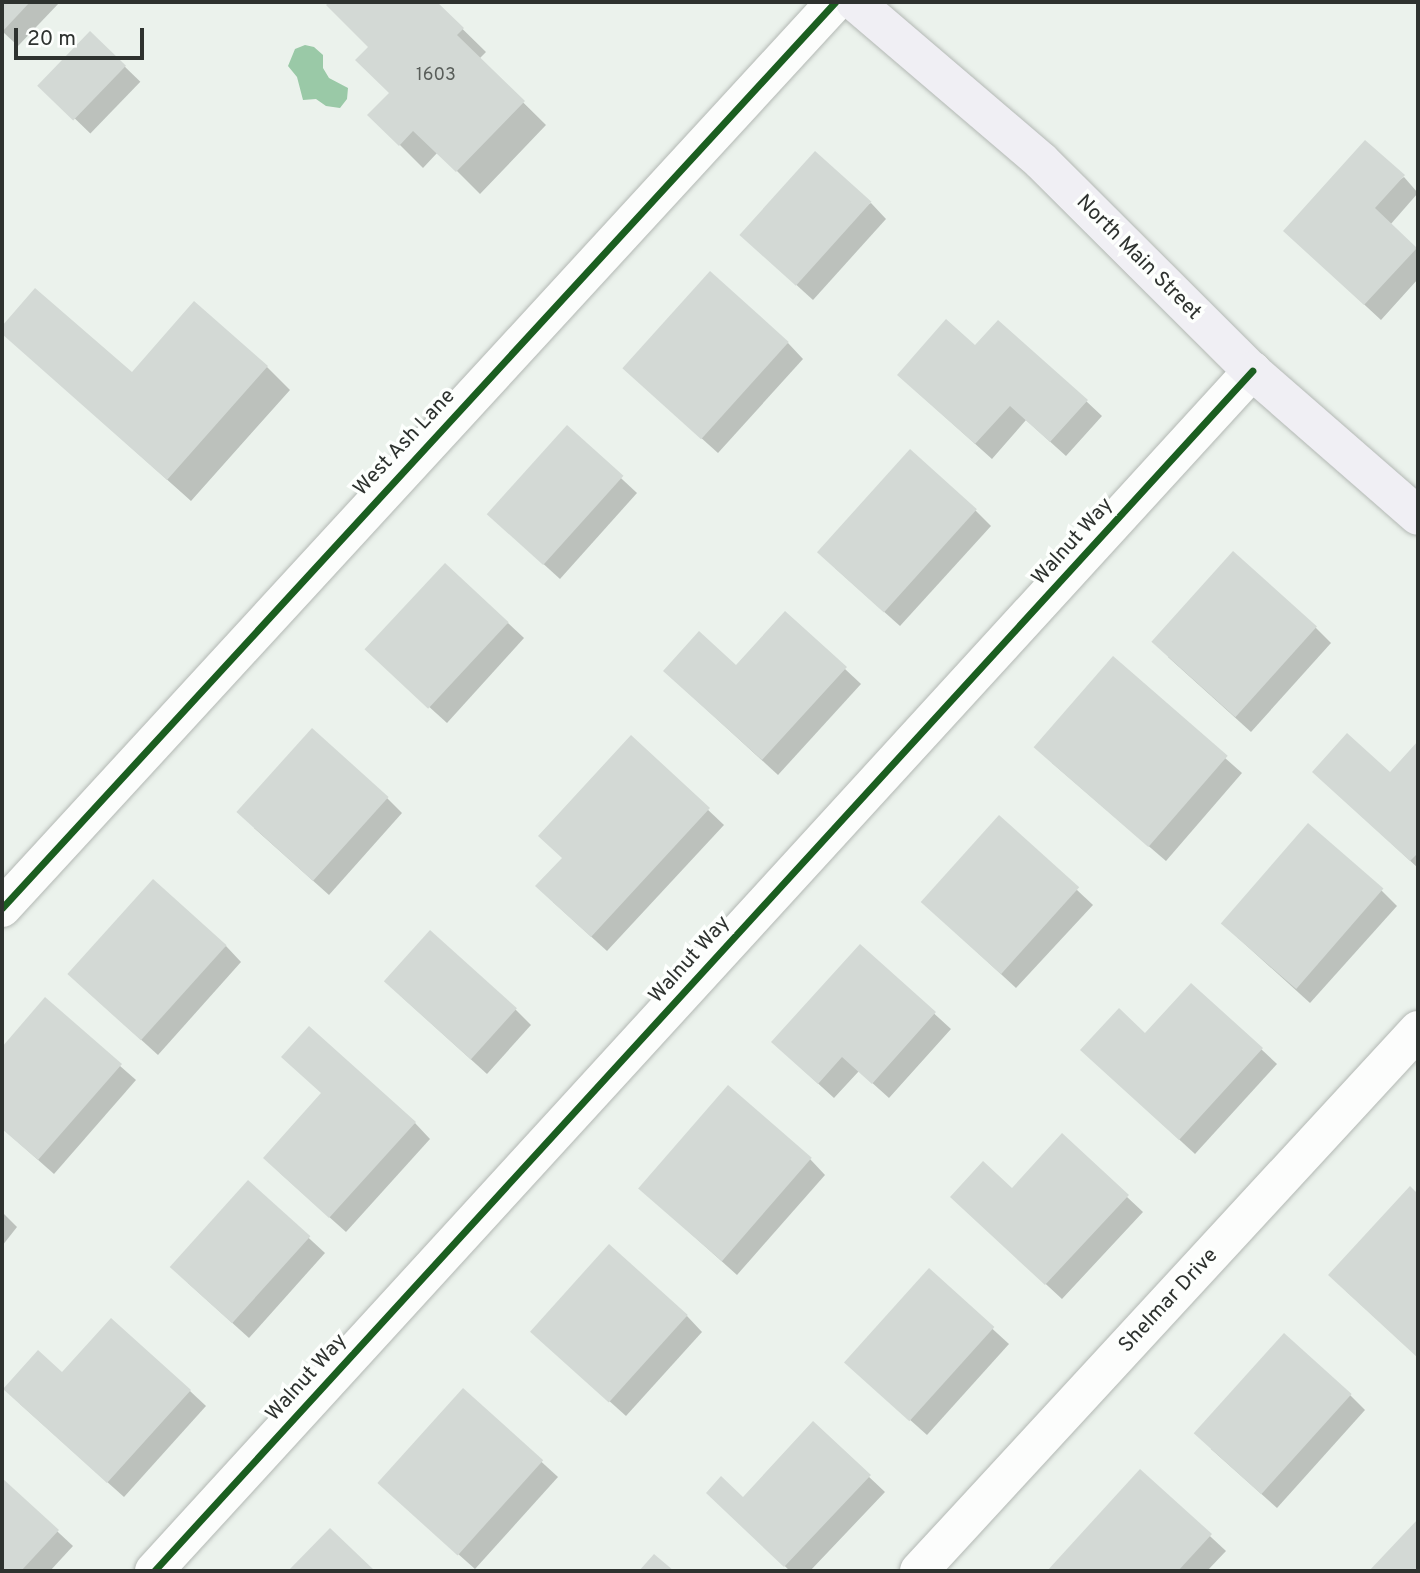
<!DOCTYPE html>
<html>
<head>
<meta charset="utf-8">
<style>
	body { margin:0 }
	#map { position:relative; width:1420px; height:1573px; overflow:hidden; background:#ebf2ec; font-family:Overpass,sans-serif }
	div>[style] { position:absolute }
	.water>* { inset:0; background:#9ac9a7 }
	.shadow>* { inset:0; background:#0003; transform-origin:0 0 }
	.building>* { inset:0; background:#d3d9d5; transform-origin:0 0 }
	.roads { filter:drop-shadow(0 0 2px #b3b8b4) drop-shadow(0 0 2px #b3b8b4) }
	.minor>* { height:38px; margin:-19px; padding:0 19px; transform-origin:19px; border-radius:19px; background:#fcfdfc }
	.major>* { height:38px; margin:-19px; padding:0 19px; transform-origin:19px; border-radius:19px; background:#f0eff4 }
	.cycleway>* { height:7px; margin:-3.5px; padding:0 3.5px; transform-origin:3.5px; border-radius:3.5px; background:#1b5e20 }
	span { translate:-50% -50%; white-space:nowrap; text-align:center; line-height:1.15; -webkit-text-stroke:7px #fdfffd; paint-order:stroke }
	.number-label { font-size:18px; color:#595e5a }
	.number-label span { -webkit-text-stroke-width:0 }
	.street-label { font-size:21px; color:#2e322f }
	.frame { position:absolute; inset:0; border:4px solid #2e322f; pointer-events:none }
	.scale { position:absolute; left:14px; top:28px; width:130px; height:32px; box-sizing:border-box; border:4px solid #2e322f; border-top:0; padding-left:9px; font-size:21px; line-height:24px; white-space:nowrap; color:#2e322f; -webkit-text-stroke:5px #fdfffd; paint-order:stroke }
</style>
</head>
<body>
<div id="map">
	<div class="water">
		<div style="clip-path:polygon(305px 45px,314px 47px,323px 55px,323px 68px,329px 78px,348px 88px,347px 99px,340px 108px,326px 106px,316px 99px,303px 100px,297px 77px,288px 66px,295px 49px)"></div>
	</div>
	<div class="shadow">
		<div style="clip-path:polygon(2px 2px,60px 2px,18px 46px,2px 31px)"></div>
		<div style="clip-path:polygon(332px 2px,435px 2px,486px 52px,479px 59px,546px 125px,480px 194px,438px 152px,423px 168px,370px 115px,391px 93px,370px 47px,328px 5px)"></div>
		<div style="left:90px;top:33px;width:70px;height:72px;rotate:44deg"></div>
		<div style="clip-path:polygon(1404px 177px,1418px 193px,1390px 225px,1418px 251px,1418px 279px,1381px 320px,1301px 246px)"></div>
		<div style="clip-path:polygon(871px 203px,886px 219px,813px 300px,758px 250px)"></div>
		<div style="clip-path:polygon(35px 290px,132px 375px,267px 367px,290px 390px,191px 501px,2px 332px)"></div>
		<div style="clip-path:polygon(788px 343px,803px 359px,718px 453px,641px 384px)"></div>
		<div style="clip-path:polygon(976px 347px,1086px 401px,1102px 416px,1066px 456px,1026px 420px,992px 459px,915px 390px)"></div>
		<div style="clip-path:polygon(567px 428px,637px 493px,560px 579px,505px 529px)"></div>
		<div style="clip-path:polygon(975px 510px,991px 526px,900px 626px,835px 568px)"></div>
		<div style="clip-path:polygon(508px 623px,524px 638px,447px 723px,384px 666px)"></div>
		<div style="clip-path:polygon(1315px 627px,1331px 643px,1251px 732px,1168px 657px)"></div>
		<div style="clip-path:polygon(1113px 659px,1242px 773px,1166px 861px,1052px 763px)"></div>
		<div style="clip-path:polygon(737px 667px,845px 669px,861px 684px,778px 775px,681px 686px)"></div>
		<div style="clip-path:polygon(631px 737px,724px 825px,607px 951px,553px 902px,564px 858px)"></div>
		<div style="clip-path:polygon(1418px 744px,1418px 868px,1330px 787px,1390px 775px)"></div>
		<div style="clip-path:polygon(387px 798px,402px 813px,329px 895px,254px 828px)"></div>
		<div style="clip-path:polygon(1077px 890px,1093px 905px,1016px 988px,938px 916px)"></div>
		<div style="clip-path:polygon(1381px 890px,1397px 906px,1310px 1003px,1237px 937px)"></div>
		<div style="clip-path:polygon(226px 946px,241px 962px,158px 1055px,85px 989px)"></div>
		<div style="clip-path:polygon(860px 946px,951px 1029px,889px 1098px,859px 1071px,834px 1098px,789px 1057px)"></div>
		<div style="clip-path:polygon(402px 997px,515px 1009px,531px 1025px,487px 1074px)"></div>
		<div style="clip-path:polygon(45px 1000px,136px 1080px,54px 1174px,2px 1128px,2px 1050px)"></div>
		<div style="clip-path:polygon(1145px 1035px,1261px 1049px,1277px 1064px,1195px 1154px,1098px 1065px)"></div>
		<div style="clip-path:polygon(415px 1123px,430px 1139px,346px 1232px,280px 1173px)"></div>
		<div style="clip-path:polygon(1062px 1136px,1143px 1212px,1062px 1299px,968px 1212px,1012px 1190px)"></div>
		<div style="clip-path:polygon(810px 1159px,825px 1175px,737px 1275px,640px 1188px)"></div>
		<div style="clip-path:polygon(249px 1183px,325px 1253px,249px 1338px,188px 1283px)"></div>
		<div style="clip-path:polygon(1411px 1189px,1418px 1196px,1418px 1357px,1346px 1291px)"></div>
		<div style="clip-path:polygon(2px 1212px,17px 1227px,2px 1246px)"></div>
		<div style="clip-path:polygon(929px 1271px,1009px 1344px,927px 1435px,862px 1377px)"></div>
		<div style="clip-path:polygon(687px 1316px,702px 1332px,626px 1416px,548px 1346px)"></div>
		<div style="clip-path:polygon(63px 1374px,190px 1391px,206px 1406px,124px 1497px,20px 1404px)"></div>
		<div style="clip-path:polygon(463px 1390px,558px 1477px,475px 1569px,395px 1498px)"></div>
		<div style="clip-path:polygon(1350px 1395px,1365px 1410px,1277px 1508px,1211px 1449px)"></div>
		<div style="clip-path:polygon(813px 1424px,885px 1492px,810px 1571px,790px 1571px,724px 1509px,743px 1499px)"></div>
		<div style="clip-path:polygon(1141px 1472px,1226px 1551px,1207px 1571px,1049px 1571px)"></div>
		<div style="clip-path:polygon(2px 1480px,73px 1546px,50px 1571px,2px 1571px)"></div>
	</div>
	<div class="building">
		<div style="clip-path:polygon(2px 2px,30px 2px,2px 32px)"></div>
		<div style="clip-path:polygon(329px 2px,437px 2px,464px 28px,457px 35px,525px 101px,456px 172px,413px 131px,399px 146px,367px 115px,389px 93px,355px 60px,368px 47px,326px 5px)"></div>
		<div style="left:90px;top:31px;width:50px;height:76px;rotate:44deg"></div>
		<div style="clip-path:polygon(1365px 140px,1405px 175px,1375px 208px,1417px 248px,1364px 305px,1283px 231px)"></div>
		<div style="left:815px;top:151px;width:76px;height:113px;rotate:42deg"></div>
		<div style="left:710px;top:271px;width:106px;height:131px;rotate:42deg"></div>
		<div style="clip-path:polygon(35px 288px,132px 372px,194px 301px,268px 366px,167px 480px,2px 334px,2px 326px)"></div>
		<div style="clip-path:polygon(946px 319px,975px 345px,998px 320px,1088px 400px,1050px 442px,1010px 406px,975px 444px,897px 375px)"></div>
		<div style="left:567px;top:425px;width:76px;height:120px;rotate:42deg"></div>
		<div style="left:910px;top:449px;width:90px;height:139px;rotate:42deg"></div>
		<div style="left:1233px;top:551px;width:113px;height:122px;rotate:42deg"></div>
		<div style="left:445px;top:563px;width:87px;height:118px;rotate:43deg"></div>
		<div style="clip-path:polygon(785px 611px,847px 667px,762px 760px,663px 671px,699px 631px,736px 665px)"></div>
		<div style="left:1113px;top:656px;width:152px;height:121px;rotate:41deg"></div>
		<div style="left:312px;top:728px;width:103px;height:113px;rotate:42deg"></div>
		<div style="clip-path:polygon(1347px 733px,1390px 772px,1418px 741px,1418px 853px,1410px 861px,1312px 772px)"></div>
		<div style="clip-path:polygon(631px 735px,710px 808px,591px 937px,535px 886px,562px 858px,538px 836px)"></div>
		<div style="left:999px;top:815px;width:108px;height:117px;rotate:42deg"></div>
		<div style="left:1308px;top:823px;width:100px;height:133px;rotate:41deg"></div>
		<div style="left:153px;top:879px;width:99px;height:128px;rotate:42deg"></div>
		<div style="left:430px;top:930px;width:117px;height:69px;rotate:42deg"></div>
		<div style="clip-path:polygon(860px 944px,936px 1012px,872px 1084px,842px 1057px,818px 1084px,771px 1042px)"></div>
		<div style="clip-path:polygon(1191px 983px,1263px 1048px,1179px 1140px,1080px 1050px,1119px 1008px,1145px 1033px)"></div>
		<div style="clip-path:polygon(45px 997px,122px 1064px,38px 1160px,2px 1129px,2px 1047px)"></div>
		<div style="clip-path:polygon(309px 1026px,416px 1122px,329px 1218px,263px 1158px,321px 1093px,281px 1057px)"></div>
		<div style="left:728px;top:1085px;width:111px;height:137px;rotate:41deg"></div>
		<div style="clip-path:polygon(1062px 1133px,1129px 1195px,1045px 1285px,950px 1197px,983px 1161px,1012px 1188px)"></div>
		<div style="left:248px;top:1180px;width:84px;height:117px;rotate:42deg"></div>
		<div style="clip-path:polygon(1410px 1186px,1418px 1194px,1418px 1358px,1328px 1275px)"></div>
		<div style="left:609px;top:1244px;width:106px;height:118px;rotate:42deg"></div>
		<div style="left:929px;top:1268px;width:88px;height:127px;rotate:42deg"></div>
		<div style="clip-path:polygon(111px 1318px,191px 1390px,107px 1483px,3px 1389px,38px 1350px,62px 1372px)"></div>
		<div style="left:1284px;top:1333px;width:91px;height:135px;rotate:42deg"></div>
		<div style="left:463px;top:1388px;width:108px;height:128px;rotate:42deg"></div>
		<div style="clip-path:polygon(813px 1421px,871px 1475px,784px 1567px,706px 1493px,721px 1476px,743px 1497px)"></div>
		<div style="clip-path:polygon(1140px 1469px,1212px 1534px,1178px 1571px,1047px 1571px)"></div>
		<div style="clip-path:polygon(2px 1478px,59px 1530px,21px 1571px,2px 1571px)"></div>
		<div style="clip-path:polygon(1418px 1519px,1418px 1571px,1369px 1571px)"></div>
		<div style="clip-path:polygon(330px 1528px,375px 1571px,288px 1571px)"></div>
		<div style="clip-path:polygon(654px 1554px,674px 1571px,639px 1571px)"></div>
	</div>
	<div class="roads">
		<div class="minor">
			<div style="left:2px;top:908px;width:1231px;rotate:-47.4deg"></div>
			<div style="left:154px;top:1571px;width:1627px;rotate:-47.54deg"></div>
			<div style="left:919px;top:1571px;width:736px;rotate:-47.31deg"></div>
		</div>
		<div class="major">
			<div style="left:855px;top:2px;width:245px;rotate:40.5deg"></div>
			<div style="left:1041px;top:161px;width:298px;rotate:44.9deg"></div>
			<div style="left:1252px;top:371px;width:220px;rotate:41.1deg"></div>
		</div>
	</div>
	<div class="cycleway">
		<div style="left:2px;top:908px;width:1231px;rotate:-47.4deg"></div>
		<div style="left:154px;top:1571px;width:1627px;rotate:-47.54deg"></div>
	</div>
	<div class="number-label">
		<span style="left:436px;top:76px">1603</span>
	</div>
	<div class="street-label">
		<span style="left:1138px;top:258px;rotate:45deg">North Main Street</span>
		<span style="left:405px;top:443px;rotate:-47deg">West Ash Lane</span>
		<span style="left:1073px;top:542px;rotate:-48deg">Walnut Way</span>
		<span style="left:690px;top:960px;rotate:-48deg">Walnut Way</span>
		<span style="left:1169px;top:1301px;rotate:-47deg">Shelmar Drive</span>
		<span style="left:307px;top:1378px;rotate:-48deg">Walnut Way</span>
	</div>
	<div class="frame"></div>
	<div class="scale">20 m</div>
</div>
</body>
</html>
